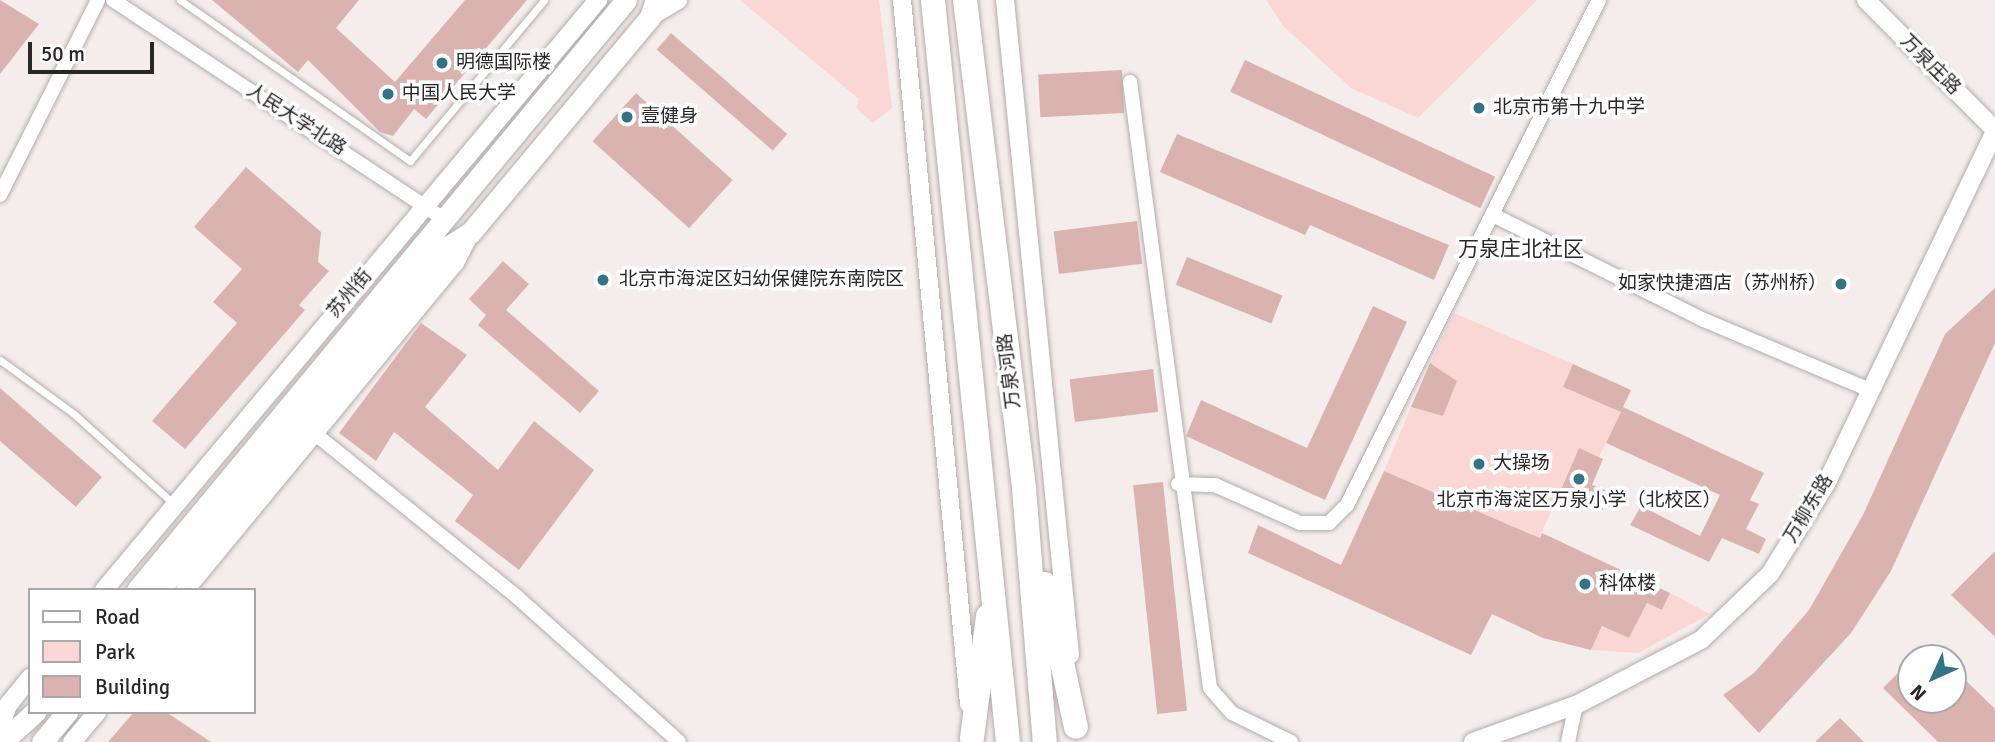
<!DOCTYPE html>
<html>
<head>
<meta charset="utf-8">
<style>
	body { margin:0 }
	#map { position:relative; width:1995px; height:742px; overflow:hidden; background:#f5edec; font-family:Signika,"Noto Sans SC",sans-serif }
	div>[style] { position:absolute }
	.green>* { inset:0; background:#fad7d5 }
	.building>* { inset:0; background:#dab3b1; transform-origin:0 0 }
	.roads { filter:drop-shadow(0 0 2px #b4acac) drop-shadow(0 0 2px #b4acac) }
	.service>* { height:7px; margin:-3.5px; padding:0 3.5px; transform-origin:3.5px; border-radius:3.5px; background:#fff }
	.minor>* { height:14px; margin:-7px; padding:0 7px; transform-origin:7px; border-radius:7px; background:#fff }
	.tertiary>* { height:18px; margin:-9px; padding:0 9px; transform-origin:9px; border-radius:9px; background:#fff }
	.secondary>* { height:21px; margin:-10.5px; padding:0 10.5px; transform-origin:10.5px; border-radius:10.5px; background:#fff }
	.trunk>* { height:24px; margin:-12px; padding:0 12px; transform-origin:12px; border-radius:12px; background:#fff }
	.dots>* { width:19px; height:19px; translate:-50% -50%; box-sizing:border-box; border:4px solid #fff; border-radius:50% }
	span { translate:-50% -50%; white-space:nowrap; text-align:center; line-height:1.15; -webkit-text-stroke:7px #fff; paint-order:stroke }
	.poi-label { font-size:19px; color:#292626 }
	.left { translate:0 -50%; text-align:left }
	.right { translate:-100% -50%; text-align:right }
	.street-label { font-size:19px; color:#292626 }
	.neighbourhood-label { font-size:21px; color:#292626 }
	.legend { position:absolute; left:28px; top:588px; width:228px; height:126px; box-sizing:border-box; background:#fff; border:2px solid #a9a8a8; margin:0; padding:9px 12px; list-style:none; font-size:21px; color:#292626 }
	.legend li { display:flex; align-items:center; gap:14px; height:35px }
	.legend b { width:35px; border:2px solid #a9a8a8 }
	.north { position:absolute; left:1897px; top:644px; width:70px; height:70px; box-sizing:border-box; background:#fff; border:2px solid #a9a8a8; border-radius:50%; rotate:225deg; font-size:19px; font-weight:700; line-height:28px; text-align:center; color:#292626 }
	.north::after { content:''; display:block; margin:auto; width:24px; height:32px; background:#337387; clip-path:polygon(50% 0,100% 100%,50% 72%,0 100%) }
	.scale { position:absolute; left:28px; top:42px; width:126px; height:32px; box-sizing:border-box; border:4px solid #292626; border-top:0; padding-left:9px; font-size:21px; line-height:24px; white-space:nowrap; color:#292626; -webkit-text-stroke:5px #fff; paint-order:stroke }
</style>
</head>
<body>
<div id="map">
	<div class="green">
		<div style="clip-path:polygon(740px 0,879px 0,892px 108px,873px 123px,856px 108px,859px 99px)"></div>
		<div style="clip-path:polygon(1266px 0,1537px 0,1418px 118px,1351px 88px,1283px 26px)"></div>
		<div style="clip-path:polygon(1454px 313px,1573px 364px,1563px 387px,1621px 412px,1599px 457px,1579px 449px,1510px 603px,1532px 534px,1384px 471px,1411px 407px,1443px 416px,1457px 381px,1430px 363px)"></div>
		<div style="clip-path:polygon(1670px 593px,1710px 614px,1638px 653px,1591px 650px,1602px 626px,1629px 638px,1647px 603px,1662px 610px)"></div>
	</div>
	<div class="building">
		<div style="clip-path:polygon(0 0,39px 24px,0 74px)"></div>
		<div style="clip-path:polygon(212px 0,359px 0,336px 28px,395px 82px,465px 0,527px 0,426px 119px,414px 109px,393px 136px,380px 132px,308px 60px,298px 72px)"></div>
		<div style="left:671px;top:33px;width:154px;height:22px;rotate:41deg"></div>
		<div style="left:1245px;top:60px;width:276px;height:35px;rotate:25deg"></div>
		<div style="left:1122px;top:70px;width:43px;height:84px;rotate:87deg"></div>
		<div style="left:636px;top:93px;width:130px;height:65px;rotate:42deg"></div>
		<div style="clip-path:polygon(1177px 134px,1449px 245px,1434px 280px,1310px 225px,1305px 235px,1160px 172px)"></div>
		<div style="clip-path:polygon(246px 167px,321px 232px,318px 262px,329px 271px,299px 305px,305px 310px,185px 449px,152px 421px,237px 323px,213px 302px,242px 269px,194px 227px)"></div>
		<div style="left:1137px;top:221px;width:43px;height:84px;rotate:83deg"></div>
		<div style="left:1187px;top:257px;width:103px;height:30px;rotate:22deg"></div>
		<div style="clip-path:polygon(503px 261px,529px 284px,506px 310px,599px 391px,580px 413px,478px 325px,486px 315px,469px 299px)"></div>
		<div style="clip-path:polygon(1995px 288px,1995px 343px,1891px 571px,1851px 633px,1759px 733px,1723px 695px,1754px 673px,1809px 610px,1863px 515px,1945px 334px)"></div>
		<div style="clip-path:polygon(1373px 306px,1407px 322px,1325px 500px,1186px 436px,1201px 400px,1307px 448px)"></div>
		<div style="clip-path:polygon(421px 323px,467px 355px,425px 407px,498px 470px,534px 421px,594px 470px,519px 570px,455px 521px,473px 495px,394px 432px,376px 461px,339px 433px)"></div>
		<div style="clip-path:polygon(1430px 363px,1457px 381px,1443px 416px,1411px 407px)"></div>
		<div style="clip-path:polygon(1573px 364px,1631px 390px,1623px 407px,1764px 473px,1750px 500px,1759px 504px,1746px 529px,1766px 539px,1759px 554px,1722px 538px,1709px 562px,1630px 525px,1641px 506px,1700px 536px,1720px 495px,1606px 443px,1621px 412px,1563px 387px)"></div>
		<div style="left:1153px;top:369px;width:43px;height:84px;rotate:83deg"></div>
		<div style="clip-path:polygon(0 388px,102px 477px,76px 507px,0 441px)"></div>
		<div style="clip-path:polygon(1579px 448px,1603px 459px,1592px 485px,1611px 492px,1603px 510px,1560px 492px)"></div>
		<div style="clip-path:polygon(1384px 471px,1540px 538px,1542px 533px,1670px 593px,1662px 610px,1647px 603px,1629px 638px,1602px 626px,1591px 650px,1543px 638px,1492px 614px,1471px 655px,1248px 553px,1258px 525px,1341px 565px)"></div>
		<div style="left:1163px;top:482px;width:230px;height:30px;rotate:84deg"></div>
		<div style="clip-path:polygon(1995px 551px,1995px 637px,1951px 595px)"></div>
		<div style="clip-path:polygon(1911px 660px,1911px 700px,1953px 700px,1953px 668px,1995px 709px,1995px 742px,1938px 742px,1883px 688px)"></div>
		<div style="clip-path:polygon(134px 712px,166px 712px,211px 742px,108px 742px)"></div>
		<div style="clip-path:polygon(1840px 718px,1864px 742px,1815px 742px)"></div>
	</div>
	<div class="roads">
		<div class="service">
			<div style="left:180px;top:0;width:281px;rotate:35deg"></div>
			<div style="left:410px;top:161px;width:209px;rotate:-50.2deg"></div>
			<div style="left:0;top:360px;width:92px;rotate:36.1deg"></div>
			<div style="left:74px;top:414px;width:135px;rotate:42deg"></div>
		</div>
		<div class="minor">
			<div style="left:113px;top:0;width:397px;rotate:33.5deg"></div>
			<div style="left:1130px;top:82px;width:611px;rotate:82.48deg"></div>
			<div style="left:1210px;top:688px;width:33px;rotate:49deg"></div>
			<div style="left:1232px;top:713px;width:66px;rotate:26.2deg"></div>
			<div style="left:0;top:195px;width:218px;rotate:-63.3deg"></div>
			<div style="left:1495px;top:216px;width:233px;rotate:26.5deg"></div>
			<div style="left:1704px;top:320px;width:182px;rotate:22.9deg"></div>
			<div style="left:314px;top:433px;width:261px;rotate:38.9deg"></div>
			<div style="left:517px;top:597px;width:217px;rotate:41.8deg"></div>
			<div style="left:1178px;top:484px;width:37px;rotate:2deg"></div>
			<div style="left:1215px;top:485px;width:93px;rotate:24.1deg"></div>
			<div style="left:1300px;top:523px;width:29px"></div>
			<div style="left:1329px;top:523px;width:25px;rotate:-45deg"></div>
			<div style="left:1347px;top:505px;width:564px;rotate:-63.48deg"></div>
			<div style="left:1568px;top:742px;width:38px;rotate:-78deg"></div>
		</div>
		<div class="tertiary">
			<div style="left:902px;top:0;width:707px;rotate:84.56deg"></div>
			<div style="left:1005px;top:0;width:658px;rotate:84.33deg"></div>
			<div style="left:1866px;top:0;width:183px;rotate:45.2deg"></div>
			<div style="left:650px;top:17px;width:33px;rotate:-31deg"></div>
			<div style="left:104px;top:590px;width:770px;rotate:-50.06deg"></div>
			<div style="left:185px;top:590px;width:424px;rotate:-50.5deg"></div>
			<div style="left:455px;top:263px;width:35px;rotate:-63deg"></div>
			<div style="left:0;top:728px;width:24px;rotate:-71deg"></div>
			<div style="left:8px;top:705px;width:35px;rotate:-51deg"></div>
			<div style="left:72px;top:742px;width:39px;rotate:-50deg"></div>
			<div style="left:1473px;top:742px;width:109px;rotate:-19.8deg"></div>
			<div style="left:1576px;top:705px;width:141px;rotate:-27.5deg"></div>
			<div style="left:1701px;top:640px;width:95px;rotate:-43.7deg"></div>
			<div style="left:1770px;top:574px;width:106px;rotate:-58.1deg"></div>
			<div style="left:1826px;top:484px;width:391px;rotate:-64.4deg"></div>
		</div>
		<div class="secondary">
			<div style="left:137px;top:590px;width:766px;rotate:-50.35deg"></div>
			<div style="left:159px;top:590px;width:450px;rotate:-49.9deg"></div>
			<div style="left:449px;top:246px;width:26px;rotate:-32deg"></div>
			<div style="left:471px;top:232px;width:280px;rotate:-50.2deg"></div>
			<div style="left:650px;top:17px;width:18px;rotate:-71deg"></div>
			<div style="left:2px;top:742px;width:45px;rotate:-42.3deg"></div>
			<div style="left:42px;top:742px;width:39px;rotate:-50deg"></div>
		</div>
		<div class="trunk">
			<div style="left:933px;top:0;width:746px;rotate:84.23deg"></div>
			<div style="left:965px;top:0;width:493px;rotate:83.1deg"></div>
			<div style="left:1024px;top:489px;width:254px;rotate:85.3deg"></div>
			<div style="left:1045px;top:584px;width:146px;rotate:77.8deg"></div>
			<div style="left:972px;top:738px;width:123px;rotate:-82.5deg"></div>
		</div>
	</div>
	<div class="dots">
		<div style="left:442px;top:63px;background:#337387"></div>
		<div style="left:388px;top:94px;background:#337387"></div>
		<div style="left:1479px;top:108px;background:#337387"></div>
		<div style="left:627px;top:117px;background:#337387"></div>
		<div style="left:603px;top:280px;background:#337387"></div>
		<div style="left:1841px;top:284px;background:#337387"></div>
		<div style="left:1479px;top:464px;background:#337387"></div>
		<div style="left:1579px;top:479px;background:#337387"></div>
		<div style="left:1585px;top:584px;background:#337387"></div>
	</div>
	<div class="poi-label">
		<span class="left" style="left:456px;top:63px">明德国际楼</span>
		<span class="left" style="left:402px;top:94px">中国人民大学</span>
		<span class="left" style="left:1493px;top:108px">北京市第十九中学</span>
		<span class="left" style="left:641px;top:117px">壹健身</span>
		<span class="left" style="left:619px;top:280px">北京市海淀区妇幼保健院东南院区</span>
		<span class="right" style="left:1827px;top:284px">如家快捷酒店（苏州桥）</span>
		<span class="left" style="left:1493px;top:464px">大操场</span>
		<span style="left:1579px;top:501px">北京市海淀区万泉小学（北校区）</span>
		<span class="left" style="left:1599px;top:584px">科体楼</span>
	</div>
	<div class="street-label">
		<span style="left:1930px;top:65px;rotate:45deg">万泉庄路</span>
		<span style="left:296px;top:120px;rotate:33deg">人民大学北路</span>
		<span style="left:350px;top:294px;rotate:-50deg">苏州街</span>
		<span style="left:1010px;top:371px;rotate:-97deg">万泉河路</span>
		<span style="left:1809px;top:509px;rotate:-59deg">万柳东路</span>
	</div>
	<div class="neighbourhood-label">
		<span style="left:1521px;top:249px">万泉庄北社区</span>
	</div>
	<ul class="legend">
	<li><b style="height:9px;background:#fff"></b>Road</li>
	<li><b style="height:19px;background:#fad7d5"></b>Park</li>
	<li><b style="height:19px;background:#dab3b1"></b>Building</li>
	</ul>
	<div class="north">N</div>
	<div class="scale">50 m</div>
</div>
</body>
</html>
